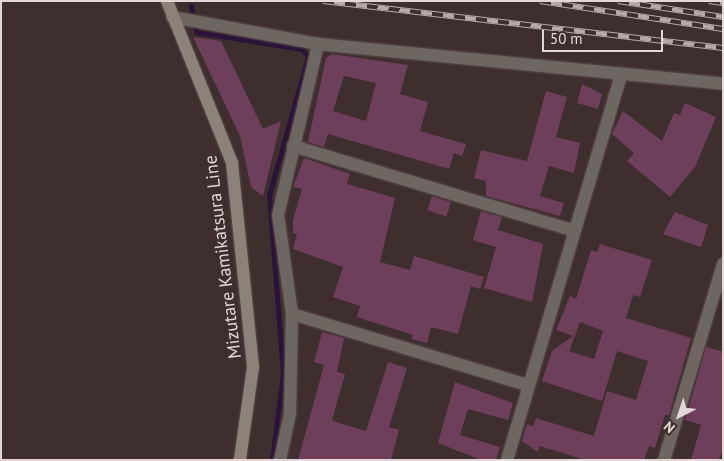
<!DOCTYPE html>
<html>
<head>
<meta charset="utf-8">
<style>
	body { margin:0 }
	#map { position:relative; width:724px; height:461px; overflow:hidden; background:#3e2e2e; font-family:"PT Sans",sans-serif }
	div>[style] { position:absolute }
	.stream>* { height:5px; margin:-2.5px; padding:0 2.5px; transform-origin:2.5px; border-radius:2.5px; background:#2a1339 }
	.building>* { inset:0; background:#6d3f5a; transform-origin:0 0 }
	.roads { filter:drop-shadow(0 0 1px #5c4c4c) drop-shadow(0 0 1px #5c4c4c) }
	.street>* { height:12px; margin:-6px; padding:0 6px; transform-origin:6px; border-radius:6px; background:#6d6661 }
	.secondary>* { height:12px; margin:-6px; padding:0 6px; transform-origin:6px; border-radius:6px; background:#8d827b }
	.rail>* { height:5.5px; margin-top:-2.75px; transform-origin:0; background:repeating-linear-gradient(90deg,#3e2e2e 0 11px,#b5a9a9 0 22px); box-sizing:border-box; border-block:1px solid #b5a9a9 }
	span { translate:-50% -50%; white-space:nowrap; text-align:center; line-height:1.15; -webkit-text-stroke:5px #3e2e2e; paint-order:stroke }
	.street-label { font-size:18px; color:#e2d7d7 }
	.frame { position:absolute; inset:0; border:2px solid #e2d7d7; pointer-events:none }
	.north { position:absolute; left:654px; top:391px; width:50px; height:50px; -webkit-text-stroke:4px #3e2e2e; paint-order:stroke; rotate:221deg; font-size:14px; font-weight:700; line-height:20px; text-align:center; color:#e2d7d7 }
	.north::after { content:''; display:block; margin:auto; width:18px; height:22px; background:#e2d7d7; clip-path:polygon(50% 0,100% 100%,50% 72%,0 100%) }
	.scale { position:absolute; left:542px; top:30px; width:121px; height:22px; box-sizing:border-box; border:2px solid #e2d7d7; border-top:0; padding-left:6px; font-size:15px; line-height:18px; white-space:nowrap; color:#e2d7d7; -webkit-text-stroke:4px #3e2e2e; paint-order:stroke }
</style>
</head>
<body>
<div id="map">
	<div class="stream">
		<div style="left:191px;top:6px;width:26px;rotate:79deg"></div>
		<div style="left:196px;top:32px;width:107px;rotate:9.1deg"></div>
		<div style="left:302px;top:49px;width:10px;rotate:53deg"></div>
		<div style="left:308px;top:57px;width:143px;rotate:105.8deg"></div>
		<div style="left:269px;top:195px;width:179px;rotate:85.5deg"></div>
		<div style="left:283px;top:373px;width:88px;rotate:97.2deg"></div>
	</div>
	<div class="building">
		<div style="clip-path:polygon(193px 37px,221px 41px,263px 129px,281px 121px,263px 196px,251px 187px,240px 136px)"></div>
		<div style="clip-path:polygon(evenodd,332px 54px,408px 65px,400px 94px,428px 102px,420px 131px,466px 144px,462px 156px,454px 153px,449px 169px,328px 134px,324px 147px,308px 142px,326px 58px,332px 54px,344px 76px,376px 83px,366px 121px,333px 111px,344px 76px)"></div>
		<div style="clip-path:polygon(582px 84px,602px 94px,598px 109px,577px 103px)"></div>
		<div style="clip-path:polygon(546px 91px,567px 97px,556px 137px,580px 143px,574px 173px,549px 166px,540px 196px,564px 203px,560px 216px,486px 196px,486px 181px,474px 178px,481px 150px,527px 161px)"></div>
		<div style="clip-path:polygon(685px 103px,716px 117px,695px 167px,670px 197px,627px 161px,634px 153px,612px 134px,623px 111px,662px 141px,674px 113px,680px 115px)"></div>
		<div style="clip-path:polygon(304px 158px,350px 174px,347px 184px,395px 198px,380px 262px,410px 270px,414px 256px,484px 277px,480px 289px,471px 286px,458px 334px,431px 327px,427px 343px,411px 339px,413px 335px,357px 317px,360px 306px,333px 297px,343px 267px,293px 249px,297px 234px,293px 233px,293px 220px,302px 189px,293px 187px)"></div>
		<div style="left:432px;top:196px;width:20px;height:15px;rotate:18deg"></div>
		<div style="clip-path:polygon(481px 211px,502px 217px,498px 230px,543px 244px,532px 302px,484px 288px,496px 247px,473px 240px)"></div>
		<div style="clip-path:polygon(675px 212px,708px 225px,701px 247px,663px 234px)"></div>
		<div style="clip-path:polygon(evenodd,600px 244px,652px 260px,640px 297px,633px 295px,626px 318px,691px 338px,669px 415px,665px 415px,655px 448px,649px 446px,644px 460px,585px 460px,540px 446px,538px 452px,522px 441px,527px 424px,533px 426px,536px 418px,594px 436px,607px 391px,636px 400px,648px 361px,617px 351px,602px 401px,542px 381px,552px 351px,573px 336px,556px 330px,570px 296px,576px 299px,591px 250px,597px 252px,600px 244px,580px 322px,603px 331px,594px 359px,569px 351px,580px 322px)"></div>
		<div style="clip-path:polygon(322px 332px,344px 338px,337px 372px,345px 374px,332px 420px,339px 423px,366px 431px,388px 362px,407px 368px,389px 427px,399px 430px,391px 460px,298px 460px,324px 365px,314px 362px)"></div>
		<div style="clip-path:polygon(706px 347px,721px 351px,723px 357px,723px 448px,719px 460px,691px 460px,701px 425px,685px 420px)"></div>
		<div style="clip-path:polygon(455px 382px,513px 403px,508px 420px,468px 409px,460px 435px,500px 447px,496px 460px,481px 460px,438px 443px)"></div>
	</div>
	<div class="roads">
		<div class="street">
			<div style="left:172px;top:17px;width:148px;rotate:10.5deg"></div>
			<div style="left:318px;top:44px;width:407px;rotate:5.6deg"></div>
			<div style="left:293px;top:146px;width:291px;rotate:16.8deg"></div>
			<div style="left:292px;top:314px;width:245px;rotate:16.8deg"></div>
			<div style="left:280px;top:460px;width:47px;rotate:-77.7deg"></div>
			<div style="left:290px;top:414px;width:100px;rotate:-88.9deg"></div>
			<div style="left:292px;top:314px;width:100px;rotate:-98deg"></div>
			<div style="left:278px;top:215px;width:176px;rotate:-76.8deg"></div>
			<div style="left:507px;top:460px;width:402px;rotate:-73.5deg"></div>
			<div style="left:664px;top:460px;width:205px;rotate:-73.2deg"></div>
		</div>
		<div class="secondary">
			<div style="left:167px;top:1px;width:175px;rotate:68.1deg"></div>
			<div style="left:232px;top:163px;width:205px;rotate:84.1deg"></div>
			<div style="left:253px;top:367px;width:94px;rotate:98deg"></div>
		</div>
	</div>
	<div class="rail">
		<div style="left:323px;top:1px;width:403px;rotate:6.7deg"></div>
		<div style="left:540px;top:1px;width:185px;rotate:8.7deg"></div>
		<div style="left:618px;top:1px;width:106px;rotate:8.7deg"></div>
		<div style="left:709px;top:1px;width:14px;rotate:8deg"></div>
	</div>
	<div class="street-label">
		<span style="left:223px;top:257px;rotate:-97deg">Mizutare Kamikatsura Line</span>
	</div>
	<div class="frame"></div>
	<div class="north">N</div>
	<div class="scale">50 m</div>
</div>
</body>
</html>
